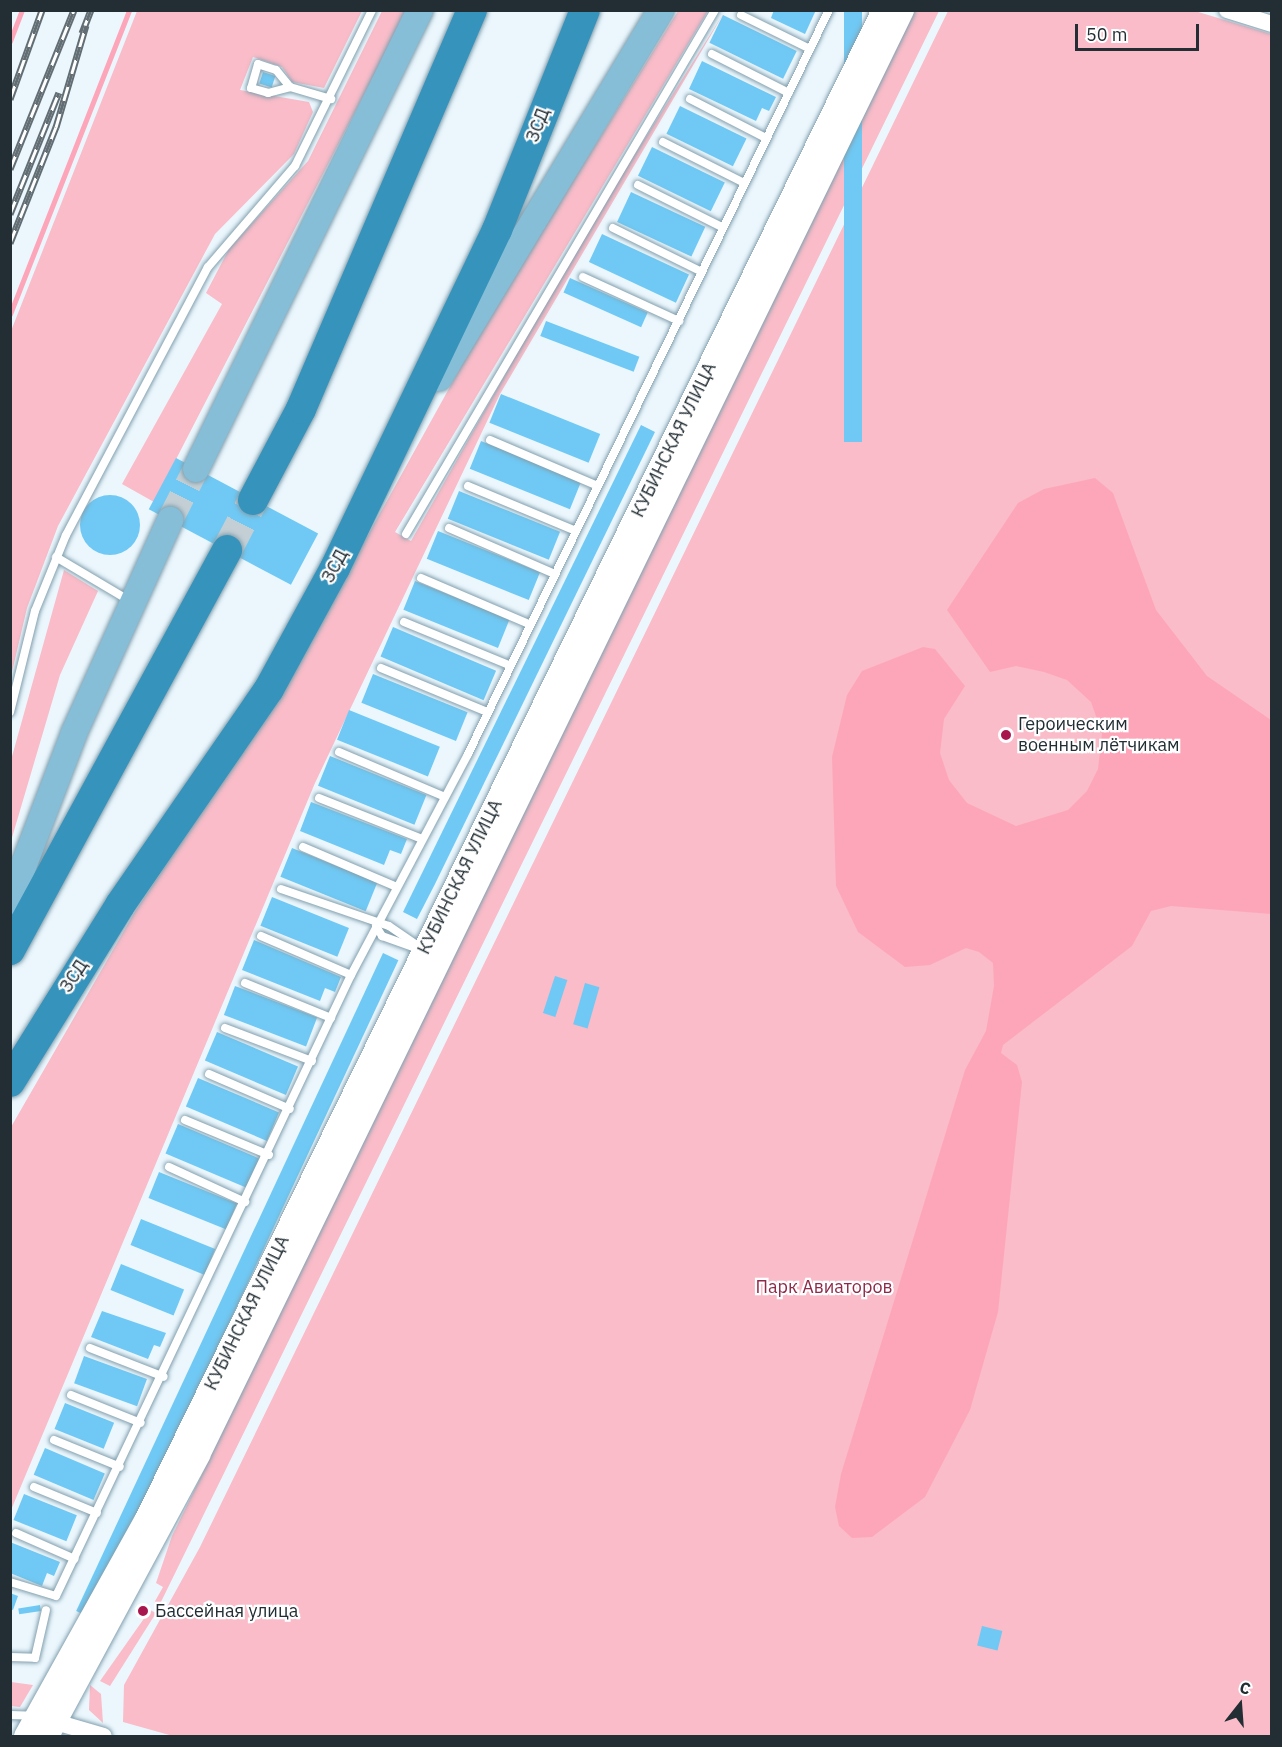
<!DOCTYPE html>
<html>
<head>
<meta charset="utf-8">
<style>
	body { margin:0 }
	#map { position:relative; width:1282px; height:1747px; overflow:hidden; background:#ebf7fd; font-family:"IBM Plex Sans",sans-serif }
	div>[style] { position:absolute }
	.green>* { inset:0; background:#f9bcc8 }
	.water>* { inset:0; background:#fea6b9 }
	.stream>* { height:5px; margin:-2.5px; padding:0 2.5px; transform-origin:2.5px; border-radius:2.5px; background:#fea6b9 }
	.building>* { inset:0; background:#6fc9f4; transform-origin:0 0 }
	.round { border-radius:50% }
	.primary-tunnel>* { height:26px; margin-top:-13px; transform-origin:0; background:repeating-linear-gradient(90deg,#c3cfd5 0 26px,transparent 0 39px) }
	.highway-tunnel>* { height:30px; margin-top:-15px; transform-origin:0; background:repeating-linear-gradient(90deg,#c3cfd5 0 30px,transparent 0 45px) }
	.roads { filter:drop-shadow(0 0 2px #829fae) drop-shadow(0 0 2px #829fae) }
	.lane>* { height:8px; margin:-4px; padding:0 4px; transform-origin:4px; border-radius:4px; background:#fff }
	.street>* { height:16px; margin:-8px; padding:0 8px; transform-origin:8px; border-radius:8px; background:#fff }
	.secondary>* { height:22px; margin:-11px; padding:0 11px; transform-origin:11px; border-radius:11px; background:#fff }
	.primary>* { height:26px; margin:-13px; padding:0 13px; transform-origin:13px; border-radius:13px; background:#86bed7 }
	.highway>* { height:30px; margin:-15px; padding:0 15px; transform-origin:15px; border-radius:15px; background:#3693bc }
	.rail>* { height:7px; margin-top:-3.5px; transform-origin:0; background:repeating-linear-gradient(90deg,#fff 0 14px,#626e74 0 28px); box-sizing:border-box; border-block:2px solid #626e74 }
	.dots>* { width:16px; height:16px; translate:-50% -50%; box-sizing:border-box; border:3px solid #fff; border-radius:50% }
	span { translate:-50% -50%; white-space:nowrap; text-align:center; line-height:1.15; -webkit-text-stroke:4.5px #fff; paint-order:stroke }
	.street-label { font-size:18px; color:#222e34 }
	.poi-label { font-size:18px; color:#222e34 }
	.left { translate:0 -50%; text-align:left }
	.park-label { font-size:18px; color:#8e2a49 }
	.frame { position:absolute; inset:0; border:12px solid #222e34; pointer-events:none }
	.north { position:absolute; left:1210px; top:1675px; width:60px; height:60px; -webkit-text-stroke:4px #fff; paint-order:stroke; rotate:17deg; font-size:16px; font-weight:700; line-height:24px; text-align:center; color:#222e34 }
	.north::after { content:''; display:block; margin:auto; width:21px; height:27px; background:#222e34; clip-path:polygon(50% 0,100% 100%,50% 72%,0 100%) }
	.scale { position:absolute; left:1075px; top:24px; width:124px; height:27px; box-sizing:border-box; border:3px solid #222e34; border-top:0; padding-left:8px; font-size:18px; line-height:21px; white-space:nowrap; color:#222e34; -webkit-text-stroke:4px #fff; paint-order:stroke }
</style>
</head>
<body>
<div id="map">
	<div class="green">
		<div style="clip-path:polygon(137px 11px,362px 11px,324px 88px,292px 82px,282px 67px,253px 57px,240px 90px,309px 102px,313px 112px,294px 154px,215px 234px,58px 526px,27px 608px,11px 676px,11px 331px)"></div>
		<div style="clip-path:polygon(382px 11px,407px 11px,154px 502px,122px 484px,222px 304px,206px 293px,229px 249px,308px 161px)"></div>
		<div style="clip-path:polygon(678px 11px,708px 11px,395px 532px,411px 541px,583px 237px,725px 11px,500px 394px,315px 783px,11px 1510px,11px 1127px,136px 910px,279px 696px,483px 327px)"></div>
		<div style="clip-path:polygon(915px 11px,939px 11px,159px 1606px,154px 1603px,163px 1587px,156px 1583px,172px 1536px)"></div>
		<div style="clip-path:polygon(948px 11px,1195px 11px,1271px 34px,1271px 1736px,173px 1736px,123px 1722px,124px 1685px,200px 1547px)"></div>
		<div style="clip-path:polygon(64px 570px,98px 591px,60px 675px,11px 841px,11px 760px)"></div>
		<div style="clip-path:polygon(150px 1610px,156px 1613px,110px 1686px,100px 1681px)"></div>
		<div style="clip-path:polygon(11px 1682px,33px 1685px,20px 1707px,11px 1706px)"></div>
		<div style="clip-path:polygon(90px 1685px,101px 1694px,103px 1723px,89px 1710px)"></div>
	</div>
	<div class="water">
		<div style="clip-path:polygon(1095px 478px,1113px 493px,1156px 610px,1207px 676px,1271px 720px,1271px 914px,1171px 906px,1151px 911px,1132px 946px,1003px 1045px,1001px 1053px,1017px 1065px,1022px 1082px,998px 1312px,970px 1410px,925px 1497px,872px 1537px,852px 1538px,839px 1526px,835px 1507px,841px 1474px,965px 1070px,986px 1031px,994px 986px,993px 963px,979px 952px,966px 948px,930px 965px,905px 967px,858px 932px,836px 886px,832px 757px,847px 695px,862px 671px,923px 647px,935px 649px,965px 686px,944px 719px,940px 753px,949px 780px,967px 803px,1016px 826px,1068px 810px,1087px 791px,1098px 769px,1102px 733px,1091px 702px,1067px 680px,1044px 672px,1016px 666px,990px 672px,947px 610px,1018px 503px,1044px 489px)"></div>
	</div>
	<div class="stream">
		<div style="left:10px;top:41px;width:33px;rotate:-69deg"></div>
		<div style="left:10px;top:314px;width:326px;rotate:-68.6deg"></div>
	</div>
	<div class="building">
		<div style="clip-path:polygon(774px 10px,816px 10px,805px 34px,771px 18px)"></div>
		<div style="left:844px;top:10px;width:18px;height:432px"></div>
		<div style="left:723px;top:15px;width:82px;height:31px;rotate:26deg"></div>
		<div style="clip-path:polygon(702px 61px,776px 97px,769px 111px,762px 108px,756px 121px,689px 89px)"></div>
		<div style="left:263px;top:72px;width:13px;height:12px;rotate:18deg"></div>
		<div style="left:680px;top:106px;width:74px;height:31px;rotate:26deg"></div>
		<div style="left:652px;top:147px;width:81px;height:32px;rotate:26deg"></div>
		<div style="left:631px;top:192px;width:82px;height:33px;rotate:25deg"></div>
		<div style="left:602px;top:234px;width:96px;height:31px;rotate:25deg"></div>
		<div style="left:570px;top:278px;width:85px;height:16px;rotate:24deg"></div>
		<div style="left:546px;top:321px;width:100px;height:16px;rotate:21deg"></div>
		<div style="left:501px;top:394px;width:107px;height:31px;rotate:22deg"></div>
		<div style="clip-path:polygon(641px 425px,655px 432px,435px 884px,417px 919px,403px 912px)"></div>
		<div style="left:481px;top:441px;width:108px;height:30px;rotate:22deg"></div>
		<div style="left:176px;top:458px;width:161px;height:58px;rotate:28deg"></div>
		<div style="left:459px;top:491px;width:109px;height:30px;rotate:22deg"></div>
		<div class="round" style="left:80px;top:495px;width:60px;height:60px"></div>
		<div style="left:438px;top:531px;width:110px;height:30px;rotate:22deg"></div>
		<div style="left:415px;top:581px;width:102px;height:31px;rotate:22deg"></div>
		<div style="left:393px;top:627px;width:112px;height:32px;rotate:23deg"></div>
		<div style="left:373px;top:674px;width:102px;height:31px;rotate:22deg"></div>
		<div style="left:349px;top:710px;width:98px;height:32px;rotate:22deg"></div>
		<div style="left:330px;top:756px;width:104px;height:32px;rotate:22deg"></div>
		<div style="clip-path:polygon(311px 802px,407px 839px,401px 854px,390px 850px,384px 865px,300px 831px)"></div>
		<div style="left:292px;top:848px;width:92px;height:31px;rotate:22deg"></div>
		<div style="left:272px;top:897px;width:83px;height:31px;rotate:22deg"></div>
		<div style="clip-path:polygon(254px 940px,341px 977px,335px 992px,325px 988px,320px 1001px,242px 970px)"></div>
		<div style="left:383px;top:953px;width:17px;height:726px;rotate:25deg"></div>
		<div style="left:555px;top:976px;width:13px;height:39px;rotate:18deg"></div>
		<div style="left:585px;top:983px;width:15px;height:43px;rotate:16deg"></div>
		<div style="left:235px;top:986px;width:88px;height:31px;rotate:21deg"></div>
		<div style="left:217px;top:1032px;width:88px;height:31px;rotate:23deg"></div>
		<div style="left:198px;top:1078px;width:88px;height:31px;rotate:23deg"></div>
		<div style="left:178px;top:1124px;width:88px;height:32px;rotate:23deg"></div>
		<div style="left:159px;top:1172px;width:84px;height:28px;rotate:22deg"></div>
		<div style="left:141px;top:1219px;width:80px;height:28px;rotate:22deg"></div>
		<div style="left:121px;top:1264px;width:68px;height:28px;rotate:22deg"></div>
		<div style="clip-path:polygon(102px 1311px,166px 1333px,160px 1347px,154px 1345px,148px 1359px,91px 1337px)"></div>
		<div style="left:84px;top:1356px;width:67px;height:29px;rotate:20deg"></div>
		<div style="left:65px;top:1403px;width:53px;height:28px;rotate:22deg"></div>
		<div style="left:45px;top:1448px;width:65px;height:29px;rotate:23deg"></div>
		<div style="left:24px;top:1494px;width:57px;height:28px;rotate:22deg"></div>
		<div style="clip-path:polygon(10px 1542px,60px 1562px,54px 1576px,47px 1573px,42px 1586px,10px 1573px)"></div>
		<div style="clip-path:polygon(10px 1593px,18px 1596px,13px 1610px,10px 1609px)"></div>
		<div style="left:40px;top:1605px;width:6px;height:22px;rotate:81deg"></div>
		<div style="left:982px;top:1626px;width:21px;height:20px;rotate:14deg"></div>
	</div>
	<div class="primary-tunnel">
		<div style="left:170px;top:520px;width:57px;rotate:-63deg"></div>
	</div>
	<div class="highway-tunnel">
		<div style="left:227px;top:550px;width:56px;rotate:-62.5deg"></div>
	</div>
	<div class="roads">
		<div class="lane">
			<div style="left:741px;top:15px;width:77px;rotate:26.2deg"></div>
			<div style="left:712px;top:54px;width:86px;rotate:26.9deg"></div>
			<div style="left:290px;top:87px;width:22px;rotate:-129deg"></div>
			<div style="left:276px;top:70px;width:19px;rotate:-162deg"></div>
			<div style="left:258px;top:64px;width:25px;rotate:106deg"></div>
			<div style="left:251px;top:88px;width:18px;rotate:16deg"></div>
			<div style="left:268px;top:93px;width:23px;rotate:-15deg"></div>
			<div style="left:290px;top:87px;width:43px;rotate:16.3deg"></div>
			<div style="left:690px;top:99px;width:85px;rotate:27.2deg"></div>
			<div style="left:663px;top:142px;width:91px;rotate:26.8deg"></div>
			<div style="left:638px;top:185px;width:94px;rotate:26.6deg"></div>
			<div style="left:613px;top:228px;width:97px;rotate:26.3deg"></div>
			<div style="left:583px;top:277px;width:106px;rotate:24.6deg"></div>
			<div style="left:490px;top:440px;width:117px;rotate:23.1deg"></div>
			<div style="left:468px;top:486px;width:117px;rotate:22.6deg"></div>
			<div style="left:449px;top:528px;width:116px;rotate:23.5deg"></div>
			<div style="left:406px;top:534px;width:608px;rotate:-59.47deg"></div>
			<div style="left:56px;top:557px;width:86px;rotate:30.7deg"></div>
			<div style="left:421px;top:578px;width:117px;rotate:23.1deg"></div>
			<div style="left:404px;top:622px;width:113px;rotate:22.3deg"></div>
			<div style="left:381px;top:668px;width:115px;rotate:22.5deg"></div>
			<div style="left:10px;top:712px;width:104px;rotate:-76.1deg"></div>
			<div style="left:35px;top:611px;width:82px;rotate:-67.8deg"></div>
			<div style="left:66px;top:535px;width:303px;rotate:-62.1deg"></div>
			<div style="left:208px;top:267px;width:133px;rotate:-49.3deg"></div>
			<div style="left:295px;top:166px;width:174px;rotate:-63.7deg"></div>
			<div style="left:339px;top:752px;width:115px;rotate:23deg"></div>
			<div style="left:319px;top:798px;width:111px;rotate:21.7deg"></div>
			<div style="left:303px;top:847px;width:102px;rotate:23.1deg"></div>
			<div style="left:281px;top:889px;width:114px;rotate:18.9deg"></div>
			<div style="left:389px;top:926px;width:42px;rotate:34.4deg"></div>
			<div style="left:376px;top:926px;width:12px;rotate:59deg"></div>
			<div style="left:382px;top:936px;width:41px;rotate:19.7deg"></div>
			<div style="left:261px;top:936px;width:98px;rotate:23.4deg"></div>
			<div style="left:245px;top:983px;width:93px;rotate:22.1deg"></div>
			<div style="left:225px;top:1028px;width:93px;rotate:20.8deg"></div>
			<div style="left:209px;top:1074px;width:88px;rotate:23.4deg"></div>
			<div style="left:185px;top:1120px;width:91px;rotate:22.6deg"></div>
			<div style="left:169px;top:1167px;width:84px;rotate:24.7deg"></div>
			<div style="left:90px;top:1348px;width:79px;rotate:21.4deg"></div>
			<div style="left:71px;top:1395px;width:75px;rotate:21.8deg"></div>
			<div style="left:54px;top:1440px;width:71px;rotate:22.2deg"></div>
			<div style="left:34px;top:1487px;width:68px;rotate:22.4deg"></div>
			<div style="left:16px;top:1533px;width:64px;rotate:23.8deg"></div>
			<div style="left:10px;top:1582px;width:48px;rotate:16.9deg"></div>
			<div style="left:56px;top:1596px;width:688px;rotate:-64.59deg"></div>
			<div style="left:351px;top:975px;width:250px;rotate:-62.1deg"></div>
			<div style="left:468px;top:754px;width:827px;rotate:-64.12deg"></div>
			<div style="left:10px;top:1657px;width:25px;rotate:2deg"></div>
			<div style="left:35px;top:1658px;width:49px;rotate:-77.1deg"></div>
			<div style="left:10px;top:1715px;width:24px;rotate:2deg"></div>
		</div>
		<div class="street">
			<div style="left:1227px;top:10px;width:47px;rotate:17.3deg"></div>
			<div style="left:45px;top:1719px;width:61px;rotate:16.1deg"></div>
		</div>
		<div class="secondary">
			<div style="left:25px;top:1736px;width:248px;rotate:-60.9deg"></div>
			<div style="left:146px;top:1519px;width:1679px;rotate:-63.97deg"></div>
			<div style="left:48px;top:1736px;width:319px;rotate:-61.7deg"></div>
			<div style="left:199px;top:1455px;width:1607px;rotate:-64.02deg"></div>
		</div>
		<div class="primary">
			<div style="left:439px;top:378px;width:430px;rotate:-58.9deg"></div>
			<div style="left:196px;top:469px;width:511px;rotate:-63.99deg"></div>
			<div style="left:10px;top:901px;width:180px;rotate:-69.1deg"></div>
			<div style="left:74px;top:733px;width:234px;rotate:-65.7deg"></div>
		</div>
		<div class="highway">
			<div style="left:253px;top:500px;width:103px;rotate:-62.2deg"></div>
			<div style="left:301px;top:409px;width:434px;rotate:-66.8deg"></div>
			<div style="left:10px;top:950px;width:455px;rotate:-61.5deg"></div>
			<div style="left:10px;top:1082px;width:208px;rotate:-58.1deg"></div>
			<div style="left:120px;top:905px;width:262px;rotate:-55.4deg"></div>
			<div style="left:269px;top:689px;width:138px;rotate:-61.4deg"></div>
			<div style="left:335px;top:568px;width:375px;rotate:-64.4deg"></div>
			<div style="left:497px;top:230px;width:237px;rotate:-68.2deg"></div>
		</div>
	</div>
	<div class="rail">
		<div style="left:82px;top:33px;width:25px;rotate:-69deg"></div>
		<div style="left:10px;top:99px;width:95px;rotate:-70.2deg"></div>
		<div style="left:10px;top:169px;width:171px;rotate:-68.1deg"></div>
		<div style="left:10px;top:214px;width:131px;rotate:-68.1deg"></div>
		<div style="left:10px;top:243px;width:125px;rotate:-68.4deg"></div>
		<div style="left:56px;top:127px;width:106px;rotate:-73.6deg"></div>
	</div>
	<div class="dots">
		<div style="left:1006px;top:735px;background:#a8164e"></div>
		<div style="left:143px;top:1611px;background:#a8164e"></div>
	</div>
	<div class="street-label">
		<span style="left:538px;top:125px;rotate:-69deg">ЗСД</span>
		<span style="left:674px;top:440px;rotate:-64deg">КУБИНСКАЯ УЛИЦА</span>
		<span style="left:335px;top:566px;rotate:-62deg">ЗСД</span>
		<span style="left:460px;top:877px;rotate:-64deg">КУБИНСКАЯ УЛИЦА</span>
		<span style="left:74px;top:976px;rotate:-57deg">ЗСД</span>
		<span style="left:247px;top:1313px;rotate:-64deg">КУБИНСКАЯ УЛИЦА</span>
	</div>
	<div class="poi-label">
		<span class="left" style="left:1018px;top:735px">Героическим<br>военным лётчикам</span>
		<span class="left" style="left:155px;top:1611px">Бассейная улица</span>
	</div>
	<div class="park-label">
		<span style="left:824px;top:1287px">Парк Авиаторов</span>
	</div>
	<div class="frame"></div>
	<div class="north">С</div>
	<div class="scale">50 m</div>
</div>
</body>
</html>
